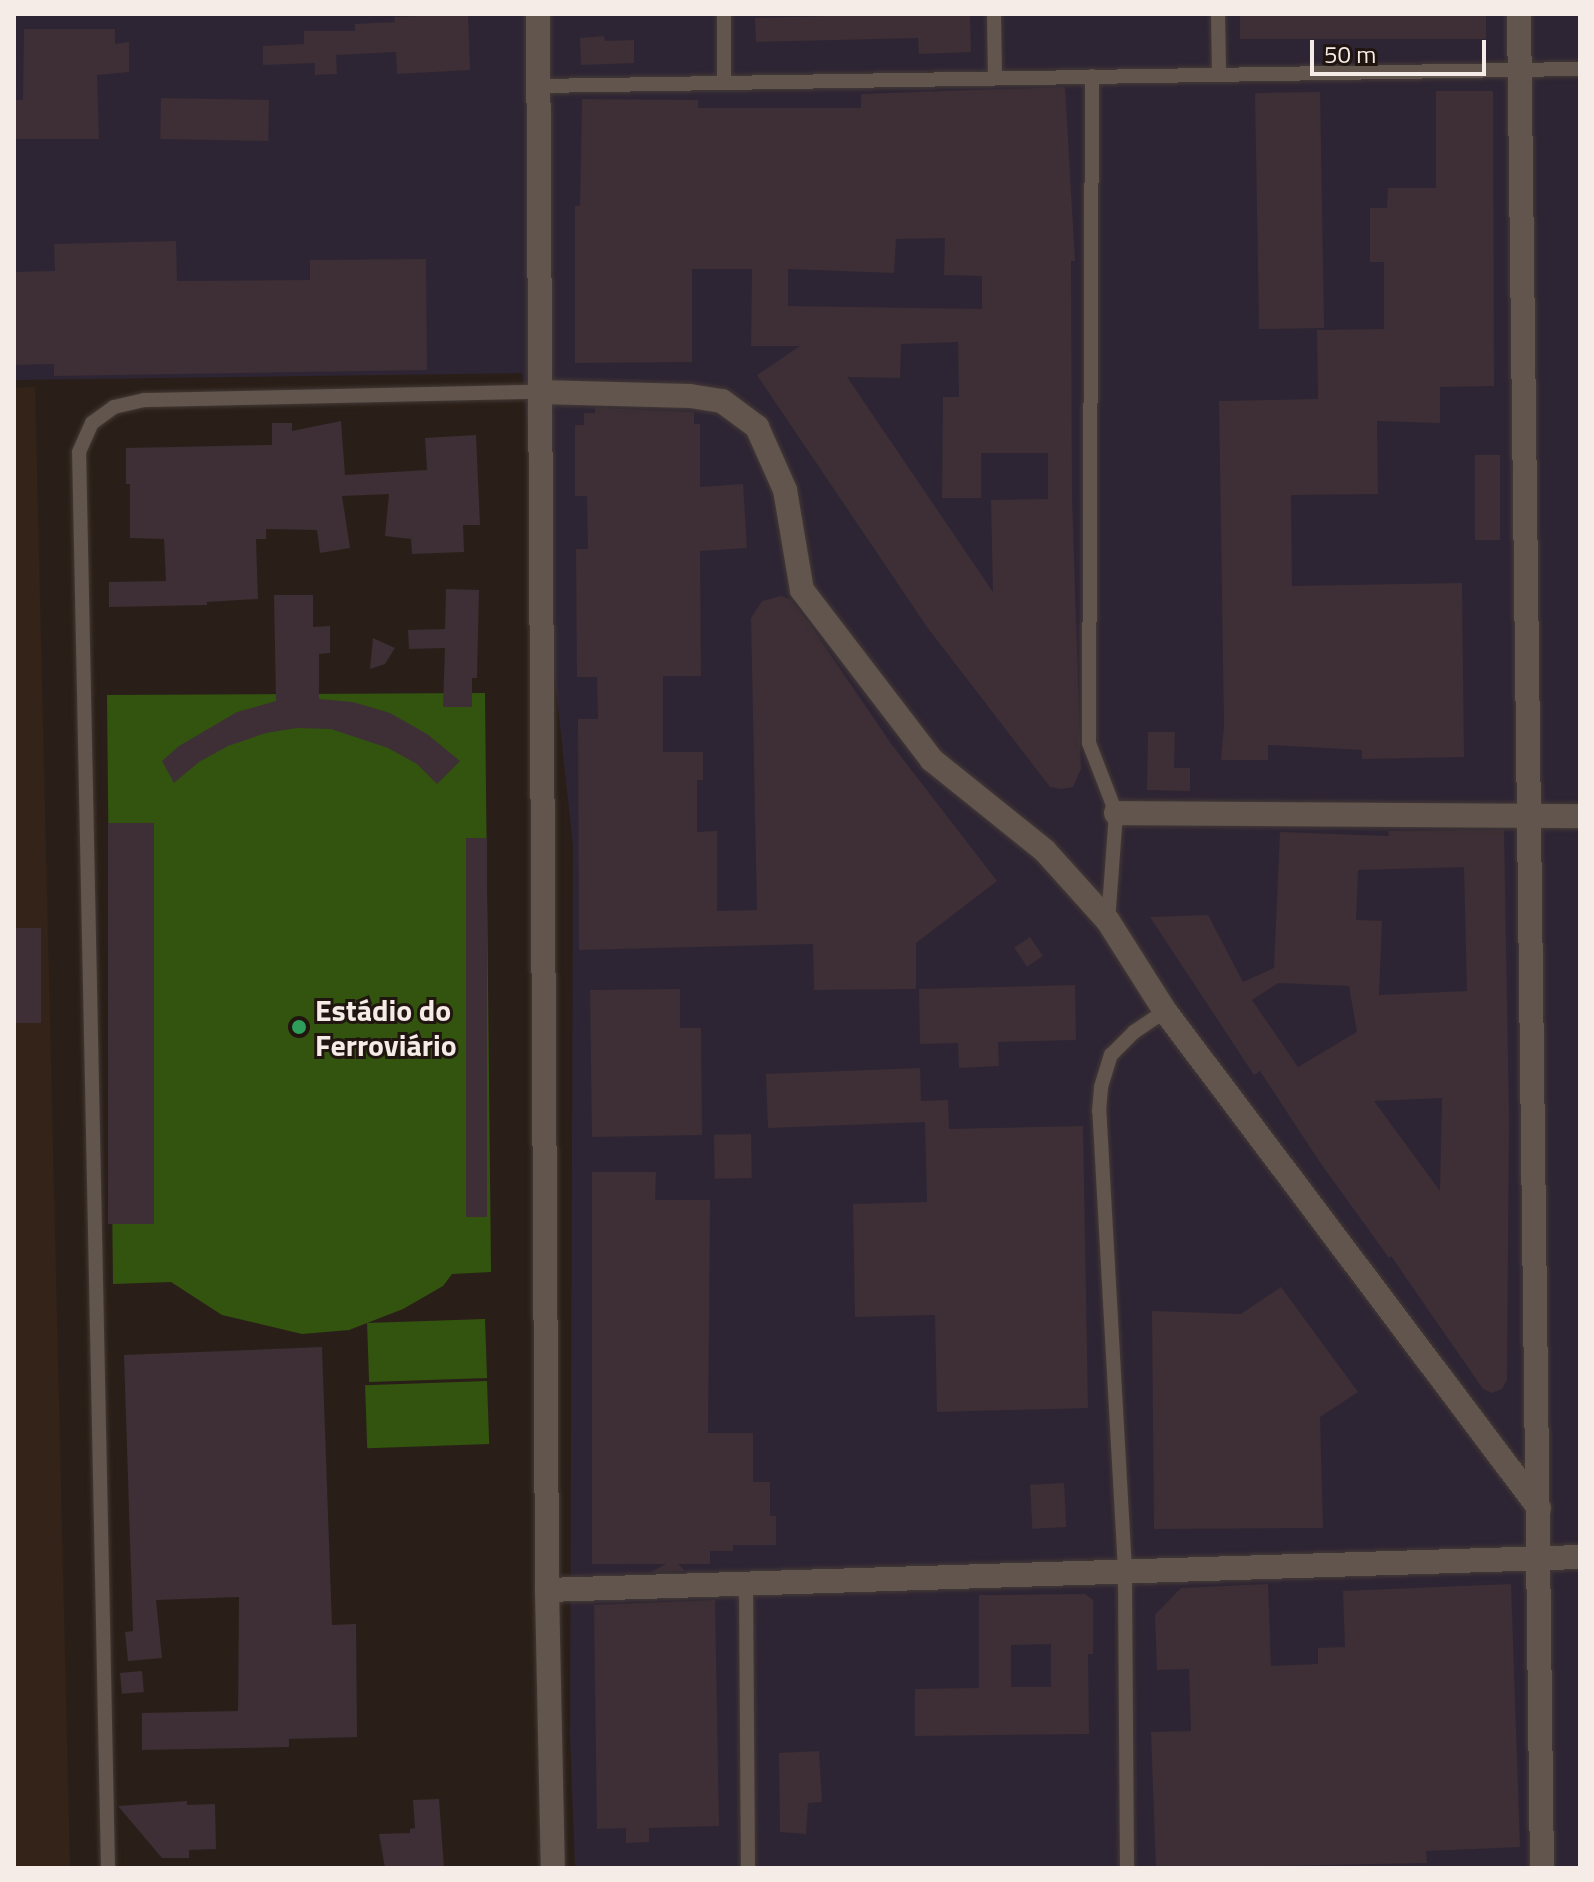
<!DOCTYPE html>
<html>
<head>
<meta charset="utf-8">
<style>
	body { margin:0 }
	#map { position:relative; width:1594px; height:1882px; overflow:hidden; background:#2a1f18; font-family:"Titillium Web",sans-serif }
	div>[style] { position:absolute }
	.built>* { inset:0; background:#342318 }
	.industrial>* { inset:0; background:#2e2534 }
	.green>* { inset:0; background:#33540f; transform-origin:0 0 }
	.building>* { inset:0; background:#3d2f35; transform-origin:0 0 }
	.roads { filter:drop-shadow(0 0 2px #443a36) drop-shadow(0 0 2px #443a36) }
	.lane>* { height:14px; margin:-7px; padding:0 7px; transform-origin:7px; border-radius:7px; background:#62554d }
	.street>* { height:24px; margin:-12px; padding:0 12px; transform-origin:12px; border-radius:12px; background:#62554d }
	.dots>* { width:22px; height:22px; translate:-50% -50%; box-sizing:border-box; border:4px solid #20150f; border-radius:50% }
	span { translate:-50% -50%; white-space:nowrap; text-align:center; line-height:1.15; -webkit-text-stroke:6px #20150f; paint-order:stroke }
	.poi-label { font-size:30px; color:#f5ece8; font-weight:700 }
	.left { translate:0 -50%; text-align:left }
	.frame { position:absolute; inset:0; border:16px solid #f5ece8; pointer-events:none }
	.scale { position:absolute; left:1310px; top:40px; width:176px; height:36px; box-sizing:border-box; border:4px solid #f5ece8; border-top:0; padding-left:10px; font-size:24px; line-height:28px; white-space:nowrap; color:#f5ece8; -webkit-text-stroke:6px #20150f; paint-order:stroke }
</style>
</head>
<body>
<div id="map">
	<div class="built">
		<div style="clip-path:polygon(35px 387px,70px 1868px,14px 1868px,14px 388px)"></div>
	</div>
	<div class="industrial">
		<div style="clip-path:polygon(14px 14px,1580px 14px,1580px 1868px,575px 1868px,570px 1735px,573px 846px,522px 373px,14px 380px)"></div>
	</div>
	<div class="green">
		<div style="clip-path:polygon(485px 693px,491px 1272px,452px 1274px,443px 1286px,403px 1309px,349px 1330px,302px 1334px,222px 1315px,171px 1282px,113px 1284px,107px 695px)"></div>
		<div style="left:485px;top:1319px;width:59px;height:118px;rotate:88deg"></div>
		<div style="left:487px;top:1381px;width:63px;height:122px;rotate:88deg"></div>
	</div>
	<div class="building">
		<div style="clip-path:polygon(468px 14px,470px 70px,397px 74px,396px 52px,336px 55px,337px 74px,315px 75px,315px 63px,263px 65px,263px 46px,304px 44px,304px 31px,355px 31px,355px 24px,395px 22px,394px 17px)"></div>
		<div style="clip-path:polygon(908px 14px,970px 14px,971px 52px,919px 54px,918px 38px,756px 42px,755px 18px)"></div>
		<div style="left:1240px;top:14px;width:246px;height:25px"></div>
		<div style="clip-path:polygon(24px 29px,115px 29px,115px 44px,129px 42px,129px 72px,97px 75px,99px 139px,14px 139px,14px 100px,23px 100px)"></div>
		<div style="clip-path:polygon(604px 36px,605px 41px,634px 40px,634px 63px,581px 65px,580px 38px)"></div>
		<div style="clip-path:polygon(evenodd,1065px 87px,1075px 261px,1071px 261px,1072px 498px,1081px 769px,1073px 787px,1061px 789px,1050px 787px,927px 627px,757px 375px,800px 346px,751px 346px,752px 269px,692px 269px,692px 362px,575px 363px,575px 206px,580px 206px,582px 99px,698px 100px,698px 108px,861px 108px,861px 94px,1065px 87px,945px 238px,944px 275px,982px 276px,982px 309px,788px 306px,788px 269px,894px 273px,896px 239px,945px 238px,1065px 87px,958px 342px,959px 397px,943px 397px,942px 498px,981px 498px,981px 453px,1048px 453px,1048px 499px,991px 500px,993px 592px,847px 377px,900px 378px,901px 344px,958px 342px)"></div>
		<div style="clip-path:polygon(1436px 91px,1493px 91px,1494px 386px,1440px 387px,1440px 423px,1377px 421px,1378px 494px,1291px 495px,1292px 586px,1462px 583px,1464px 757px,1362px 759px,1362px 750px,1268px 745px,1268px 760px,1221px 760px,1224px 725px,1219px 401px,1318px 399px,1317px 330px,1384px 329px,1384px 262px,1370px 262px,1370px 208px,1387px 208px,1388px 188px,1436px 188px)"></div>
		<div style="left:1320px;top:92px;width:236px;height:65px;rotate:89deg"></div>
		<div style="left:161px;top:98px;width:108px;height:41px;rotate:1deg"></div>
		<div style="clip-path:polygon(176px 241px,177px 281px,310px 280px,310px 260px,426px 259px,427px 370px,54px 376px,54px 364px,14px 365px,14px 272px,55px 271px,54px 244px)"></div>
		<div style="clip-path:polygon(595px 408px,694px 412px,694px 424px,700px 424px,700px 487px,743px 484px,747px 548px,700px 551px,701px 676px,663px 676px,663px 752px,703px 752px,703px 780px,697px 780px,697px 832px,717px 831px,717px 911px,757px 910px,751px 618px,762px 601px,781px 596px,790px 599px,811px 626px,892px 745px,997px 881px,916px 943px,916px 989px,814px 990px,813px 944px,579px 950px,578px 719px,598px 719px,597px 677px,577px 677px,576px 549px,588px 549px,587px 496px,575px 496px,575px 425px,584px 425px,584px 413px,595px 413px)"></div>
		<div style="clip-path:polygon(341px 421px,345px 475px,427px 470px,425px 438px,476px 435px,480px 525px,463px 525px,464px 552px,412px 554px,411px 539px,385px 536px,389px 494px,342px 496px,350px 548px,320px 553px,317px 530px,266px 529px,266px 539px,256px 539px,258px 599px,207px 602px,207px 605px,109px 607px,109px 582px,166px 581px,164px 539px,130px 538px,130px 484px,126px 484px,126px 448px,272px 445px,272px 423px,292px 423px,292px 431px)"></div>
		<div style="left:1475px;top:455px;width:25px;height:85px"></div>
		<div style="clip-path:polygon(446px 589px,479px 590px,477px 678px,472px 678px,472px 707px,443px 707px,445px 648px,409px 649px,408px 630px,445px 629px)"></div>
		<div style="clip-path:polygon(274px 595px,313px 595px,313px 627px,330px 626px,330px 653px,319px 654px,319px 699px,353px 702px,390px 713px,427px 734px,460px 761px,437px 784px,417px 764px,388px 748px,331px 729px,297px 728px,266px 733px,228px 746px,199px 762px,174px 783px,162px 761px,179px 746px,237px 712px,276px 701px)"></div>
		<div style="clip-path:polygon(373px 638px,395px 648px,385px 664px,370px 669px)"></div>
		<div style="clip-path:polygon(1148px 732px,1175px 732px,1174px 768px,1190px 768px,1190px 791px,1147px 790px)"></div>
		<div style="left:108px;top:823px;width:46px;height:401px"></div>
		<div style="clip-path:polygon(evenodd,1504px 830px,1509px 1117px,1507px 1380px,1502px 1389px,1492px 1393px,1483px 1389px,1391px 1256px,1389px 1258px,1319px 1161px,1260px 1071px,1254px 1075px,1150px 917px,1208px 915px,1243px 982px,1274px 968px,1280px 832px,1389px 836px,1388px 831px,1504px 830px,1464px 867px,1467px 991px,1379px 995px,1382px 921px,1356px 920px,1358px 870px,1464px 867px,1504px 830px,1278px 983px,1349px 986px,1357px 1032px,1298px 1067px,1252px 1000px,1278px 983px,1504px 830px,1442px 1098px,1440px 1191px,1374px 1101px,1442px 1098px)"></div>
		<div style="left:487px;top:838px;width:379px;height:21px;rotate:90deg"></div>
		<div style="left:14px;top:928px;width:27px;height:95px"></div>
		<div style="left:1030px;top:937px;width:23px;height:19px;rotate:56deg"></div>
		<div style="clip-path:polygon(1075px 985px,1076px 1040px,998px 1042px,999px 1066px,959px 1068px,958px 1043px,920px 1044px,919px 989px)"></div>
		<div style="clip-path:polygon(680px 989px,680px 1028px,701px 1028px,702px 1135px,592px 1137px,590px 990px)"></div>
		<div style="clip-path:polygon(920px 1068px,921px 1101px,948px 1100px,949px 1129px,1083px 1126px,1088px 1408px,937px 1412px,935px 1315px,855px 1317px,853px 1204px,927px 1202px,925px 1122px,768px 1128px,766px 1074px)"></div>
		<div style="left:751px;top:1134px;width:44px;height:37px;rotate:89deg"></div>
		<div style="clip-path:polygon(592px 1172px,656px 1172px,655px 1200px,710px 1200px,708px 1433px,753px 1433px,753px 1482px,770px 1482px,770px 1516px,776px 1516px,776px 1545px,733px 1545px,733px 1551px,710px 1551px,710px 1564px,678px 1564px,685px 1571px,651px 1572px,666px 1564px,592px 1564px)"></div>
		<div style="clip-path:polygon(1281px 1287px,1358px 1392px,1320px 1417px,1323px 1528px,1154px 1529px,1152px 1311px,1241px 1314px)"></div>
		<div style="clip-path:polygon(322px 1347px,332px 1625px,356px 1624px,357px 1737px,289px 1739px,289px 1747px,142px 1750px,142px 1713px,238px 1711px,239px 1597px,156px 1600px,162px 1658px,128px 1661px,125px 1632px,133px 1631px,124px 1355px)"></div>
		<div style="left:1064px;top:1483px;width:44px;height:34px;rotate:87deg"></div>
		<div style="clip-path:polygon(1268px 1584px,1271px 1666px,1318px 1664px,1318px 1648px,1345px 1647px,1343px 1591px,1511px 1584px,1520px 1847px,1426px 1851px,1427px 1863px,1156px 1868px,1151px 1732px,1191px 1731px,1189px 1669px,1157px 1670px,1155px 1615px,1181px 1588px)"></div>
		<div style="clip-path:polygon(evenodd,1085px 1594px,1093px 1600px,1093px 1654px,1088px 1654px,1089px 1734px,915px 1736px,915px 1689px,979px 1688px,979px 1595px,1085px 1594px,1051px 1644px,1051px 1687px,1011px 1687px,1011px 1645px,1051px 1644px)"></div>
		<div style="clip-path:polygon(715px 1600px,719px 1826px,649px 1828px,649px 1842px,626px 1843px,626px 1828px,597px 1829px,594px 1605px)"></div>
		<div style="left:142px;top:1671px;width:21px;height:22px;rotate:85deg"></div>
		<div style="clip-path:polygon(819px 1751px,822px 1802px,808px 1803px,806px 1834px,780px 1832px,779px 1753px)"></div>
		<div style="clip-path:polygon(439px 1799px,444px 1868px,385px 1868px,379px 1834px,410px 1833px,410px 1829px,415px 1828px,413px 1800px)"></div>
		<div style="clip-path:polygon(187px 1801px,187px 1805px,215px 1804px,216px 1849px,189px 1850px,189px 1858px,162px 1858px,118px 1806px)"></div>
	</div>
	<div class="roads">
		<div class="lane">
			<div style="left:724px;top:14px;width:69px;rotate:90deg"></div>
			<div style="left:994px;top:14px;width:62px;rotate:89.1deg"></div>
			<div style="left:1218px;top:14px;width:59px;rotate:89deg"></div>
			<div style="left:1092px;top:76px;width:667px;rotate:90.26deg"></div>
			<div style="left:1089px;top:743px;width:75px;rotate:68.9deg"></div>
			<div style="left:1116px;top:813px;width:108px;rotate:94.2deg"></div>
			<div style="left:539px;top:86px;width:1041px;rotate:-0.94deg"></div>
			<div style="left:746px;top:1585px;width:283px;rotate:89.6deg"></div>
			<div style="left:108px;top:1868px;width:1416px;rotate:-91.17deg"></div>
			<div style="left:79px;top:452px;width:32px;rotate:-66deg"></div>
			<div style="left:92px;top:423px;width:27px;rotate:-36deg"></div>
			<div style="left:114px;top:407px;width:31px;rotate:-13deg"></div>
			<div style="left:144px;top:400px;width:396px;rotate:-1.2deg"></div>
			<div style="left:1127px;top:1868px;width:298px;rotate:-90.4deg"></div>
			<div style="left:1125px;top:1570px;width:460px;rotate:-93.2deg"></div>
			<div style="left:1099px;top:1111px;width:24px;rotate:-85deg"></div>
			<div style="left:1101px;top:1087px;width:34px;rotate:-73deg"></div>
			<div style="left:1111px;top:1055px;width:33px;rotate:-45deg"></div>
			<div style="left:1134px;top:1032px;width:37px;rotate:-34deg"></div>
		</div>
		<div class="street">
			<div style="left:538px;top:14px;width:1576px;rotate:89.67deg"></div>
			<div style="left:547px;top:1590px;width:278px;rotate:88.8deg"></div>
			<div style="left:1519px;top:14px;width:1854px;rotate:89.29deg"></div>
			<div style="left:540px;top:392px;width:150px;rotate:1.5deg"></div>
			<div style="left:690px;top:396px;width:32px;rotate:9deg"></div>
			<div style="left:722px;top:401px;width:44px;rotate:36.6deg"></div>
			<div style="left:757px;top:427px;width:69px;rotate:66deg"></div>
			<div style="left:785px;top:490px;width:101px;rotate:80.4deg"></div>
			<div style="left:802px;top:590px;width:214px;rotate:52.6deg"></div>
			<div style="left:932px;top:760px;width:145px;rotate:38.8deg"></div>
			<div style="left:1045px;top:851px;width:94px;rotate:48deg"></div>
			<div style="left:1108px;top:921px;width:107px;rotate:57.7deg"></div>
			<div style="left:1165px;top:1011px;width:622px;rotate:53.04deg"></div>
			<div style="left:1116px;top:813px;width:464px;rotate:0.4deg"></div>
			<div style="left:547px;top:1590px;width:1034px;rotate:-1.83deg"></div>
		</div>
	</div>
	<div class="dots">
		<div style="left:299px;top:1027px;background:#2e9e5b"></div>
	</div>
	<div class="poi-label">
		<span class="left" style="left:315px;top:1027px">Estádio do<br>Ferroviário</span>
	</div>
	<div class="frame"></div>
	<div class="scale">50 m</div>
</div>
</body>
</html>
